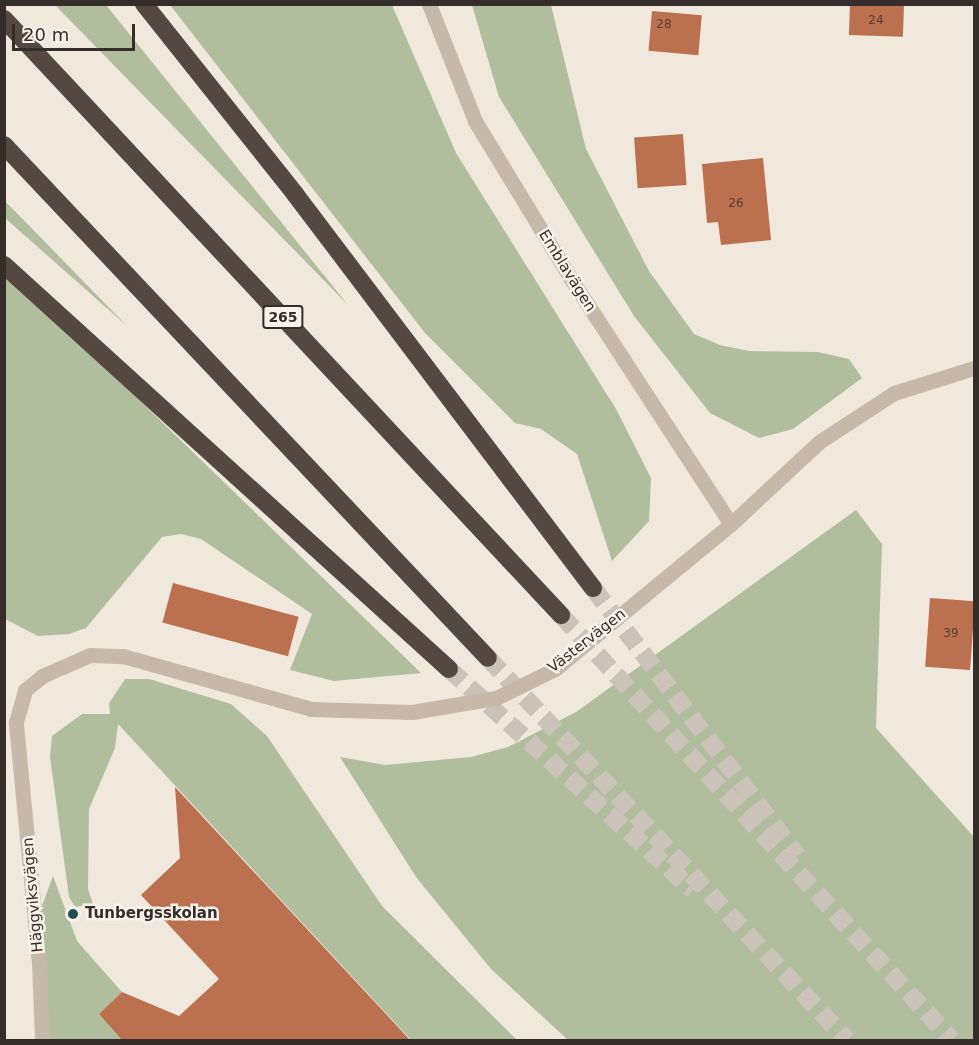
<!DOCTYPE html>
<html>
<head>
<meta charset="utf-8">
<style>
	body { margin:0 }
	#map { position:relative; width:979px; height:1045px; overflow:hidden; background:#f0e8dd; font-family:"DejaVu Sans",sans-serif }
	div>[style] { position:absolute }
	.green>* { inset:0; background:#b1be9e }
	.building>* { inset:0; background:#bb704f; transform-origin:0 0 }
	.highway-tunnel>* { height:18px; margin-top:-9px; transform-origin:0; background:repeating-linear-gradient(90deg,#cbc3b9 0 18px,transparent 0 27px) }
	.street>* { height:15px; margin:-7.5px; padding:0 7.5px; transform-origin:7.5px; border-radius:7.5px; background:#c7b9aa }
	.highway>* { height:18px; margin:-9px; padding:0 9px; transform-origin:9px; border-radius:9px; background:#554841 }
	.dots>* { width:16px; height:16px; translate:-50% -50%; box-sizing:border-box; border:3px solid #f8f2e9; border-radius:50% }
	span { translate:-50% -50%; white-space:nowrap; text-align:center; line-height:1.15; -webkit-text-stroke:5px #f8f2e9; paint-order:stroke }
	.number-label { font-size:12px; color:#563e32 }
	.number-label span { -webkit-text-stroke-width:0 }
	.shield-label span { padding:2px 4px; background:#f8f2e9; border:2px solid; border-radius:4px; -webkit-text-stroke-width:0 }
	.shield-label { font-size:14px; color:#352d29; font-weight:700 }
	.street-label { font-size:15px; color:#352d29 }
	.poi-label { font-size:15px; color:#352d29; font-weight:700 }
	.left { translate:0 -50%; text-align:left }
	.frame { position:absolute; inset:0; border:6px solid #352d29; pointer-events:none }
	.scale { position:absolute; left:12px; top:24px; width:123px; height:27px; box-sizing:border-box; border:3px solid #352d29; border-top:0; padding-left:8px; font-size:18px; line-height:21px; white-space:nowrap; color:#352d29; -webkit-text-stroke:4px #f8f2e9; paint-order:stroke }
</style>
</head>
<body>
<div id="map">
	<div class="green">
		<div style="clip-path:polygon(55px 5px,106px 5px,348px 305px)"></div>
		<div style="clip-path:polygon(170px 5px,392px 5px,456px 153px,616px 409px,651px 478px,649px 521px,612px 561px,577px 454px,541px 429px,515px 423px,425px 333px)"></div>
		<div style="clip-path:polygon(472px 5px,551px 5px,586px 149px,649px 271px,694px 334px,720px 345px,749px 351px,818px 352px,849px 359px,862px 378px,793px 429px,759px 438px,710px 413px,634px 316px,499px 97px)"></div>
		<div style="clip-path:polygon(5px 201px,127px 326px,5px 218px)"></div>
		<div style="clip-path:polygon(4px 269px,421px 673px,334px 681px,290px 670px,312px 614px,201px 539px,181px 534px,162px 537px,86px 628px,69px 634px,38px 636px,5px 619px)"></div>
		<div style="clip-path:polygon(856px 510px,882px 544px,876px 728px,974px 837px,974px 1040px,568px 1040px,491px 969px,416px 877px,340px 757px,385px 765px,471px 757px,508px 747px,576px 712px)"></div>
		<div style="clip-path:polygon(125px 679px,149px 679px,231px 704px,267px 736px,382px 906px,517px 1040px,411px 1040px,118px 724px,115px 748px,89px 809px,88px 889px,93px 904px,75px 907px,69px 897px,50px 757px,52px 736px,82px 714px,110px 714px,109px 703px)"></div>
		<div style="clip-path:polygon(53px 876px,77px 941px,122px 992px,99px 1014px,123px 1040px,40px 1040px,35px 925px)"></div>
	</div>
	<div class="building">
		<div style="left:850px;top:4px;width:54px;height:31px;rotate:2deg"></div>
		<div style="left:652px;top:11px;width:50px;height:40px;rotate:5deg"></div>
		<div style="left:683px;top:134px;width:51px;height:49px;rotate:86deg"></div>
		<div style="clip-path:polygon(763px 158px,771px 240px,721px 245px,718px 222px,707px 223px,702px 164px)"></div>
		<div style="left:173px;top:583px;width:130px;height:41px;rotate:15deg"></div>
		<div style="left:930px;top:598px;width:45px;height:69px;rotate:4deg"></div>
		<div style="clip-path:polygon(175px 787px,411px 1041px,123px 1041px,99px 1014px,122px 992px,179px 1016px,219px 979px,141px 895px,180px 858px)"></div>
	</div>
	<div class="highway-tunnel">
		<div style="left:593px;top:588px;width:337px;rotate:52.7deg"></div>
		<div style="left:561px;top:615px;width:577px;rotate:47.39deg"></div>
		<div style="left:488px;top:658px;width:524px;rotate:46.78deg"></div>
		<div style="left:449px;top:669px;width:329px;rotate:42.2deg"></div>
	</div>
	<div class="street">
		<div style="left:429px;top:4px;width:126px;rotate:68.5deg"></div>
		<div style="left:475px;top:121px;width:188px;rotate:58.7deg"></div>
		<div style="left:573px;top:282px;width:289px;rotate:56.9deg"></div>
		<div style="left:42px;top:1040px;width:77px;rotate:-92.2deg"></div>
		<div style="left:39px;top:963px;width:242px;rotate:-95.5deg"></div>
		<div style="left:16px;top:722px;width:33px;rotate:-74deg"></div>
		<div style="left:25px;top:690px;width:22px;rotate:-39deg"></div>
		<div style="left:42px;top:676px;width:52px;rotate:-23.6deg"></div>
		<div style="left:90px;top:655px;width:33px;rotate:2deg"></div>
		<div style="left:123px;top:656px;width:195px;rotate:15.7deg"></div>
		<div style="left:311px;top:709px;width:101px;rotate:1.7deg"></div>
		<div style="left:412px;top:712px;width:85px;rotate:-9.5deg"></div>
		<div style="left:496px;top:698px;width:66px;rotate:-26.2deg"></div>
		<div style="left:555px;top:669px;width:228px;rotate:-39.5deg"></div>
		<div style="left:731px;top:524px;width:120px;rotate:-43deg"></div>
		<div style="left:819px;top:442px;width:90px;rotate:-33.2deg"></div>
		<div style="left:894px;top:393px;width:84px;rotate:-17.4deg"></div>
	</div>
	<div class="highway">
		<div style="left:144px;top:4px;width:243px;rotate:51.5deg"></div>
		<div style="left:295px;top:194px;width:494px;rotate:52.9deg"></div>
		<div style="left:4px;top:19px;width:816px;rotate:46.94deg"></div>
		<div style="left:4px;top:145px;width:705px;rotate:46.67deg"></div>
		<div style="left:4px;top:265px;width:601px;rotate:42.24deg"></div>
	</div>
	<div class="dots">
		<div style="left:73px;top:914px;background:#224d53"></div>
	</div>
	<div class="number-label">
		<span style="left:876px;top:21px">24</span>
		<span style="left:664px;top:25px">28</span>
		<span style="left:736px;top:204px">26</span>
		<span style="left:951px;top:634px">39</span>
	</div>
	<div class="shield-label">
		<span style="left:283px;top:317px">265</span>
	</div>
	<div class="street-label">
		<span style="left:567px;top:271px;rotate:58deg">Emblavägen</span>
		<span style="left:587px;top:641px;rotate:-38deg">Västervägen</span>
		<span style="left:33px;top:895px;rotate:-95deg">Häggviksvägen</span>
	</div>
	<div class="poi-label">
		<span class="left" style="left:85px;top:914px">Tunbergsskolan</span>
	</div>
	<div class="frame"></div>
	<div class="scale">20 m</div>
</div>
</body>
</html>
